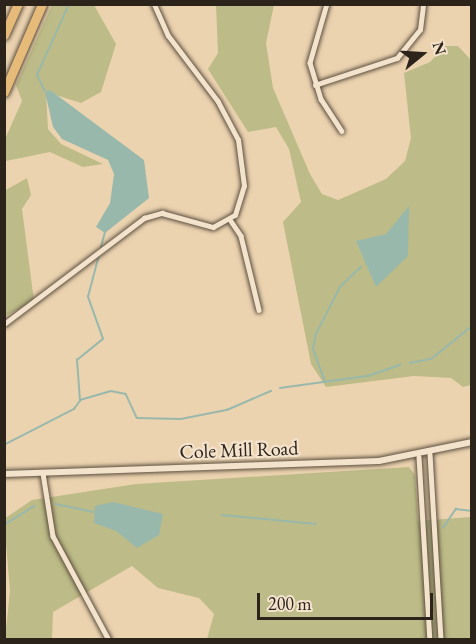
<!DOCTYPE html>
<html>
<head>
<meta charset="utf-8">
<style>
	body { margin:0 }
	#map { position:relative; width:476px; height:644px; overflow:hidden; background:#ecd3b0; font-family:"EB Garamond",serif }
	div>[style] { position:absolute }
	.green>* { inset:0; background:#bdbb87 }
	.water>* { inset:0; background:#99b8ac }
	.stream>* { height:1.5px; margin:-0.75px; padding:0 0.75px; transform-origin:0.75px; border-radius:0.75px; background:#99b8ac }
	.roads { filter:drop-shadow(0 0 2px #5c5040) drop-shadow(0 0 2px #5c5040) }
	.minor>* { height:4.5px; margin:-2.25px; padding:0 2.25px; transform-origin:2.25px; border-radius:2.25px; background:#f3e2cc }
	.tertiary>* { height:6px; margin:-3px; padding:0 3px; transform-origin:3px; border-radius:3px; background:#f3e2cc }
	.motorway>* { height:9px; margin:-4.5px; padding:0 4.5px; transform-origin:4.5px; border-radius:4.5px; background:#e6ba78 }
	span { translate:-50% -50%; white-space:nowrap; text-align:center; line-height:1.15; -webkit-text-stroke:4.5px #f3e2cc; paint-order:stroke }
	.street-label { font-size:20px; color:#2c241a }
	.frame { position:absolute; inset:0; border:6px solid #2c241a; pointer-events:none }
	.north { position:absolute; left:392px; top:24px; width:60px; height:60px; -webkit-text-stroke:4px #f3e2cc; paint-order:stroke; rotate:72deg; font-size:16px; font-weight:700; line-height:24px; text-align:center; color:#2c241a }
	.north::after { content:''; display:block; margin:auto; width:21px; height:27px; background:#2c241a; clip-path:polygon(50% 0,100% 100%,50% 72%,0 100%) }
	.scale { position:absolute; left:257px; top:593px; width:176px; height:27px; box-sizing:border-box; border:3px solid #2c241a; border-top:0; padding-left:8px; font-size:18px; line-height:21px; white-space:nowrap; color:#2c241a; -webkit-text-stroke:4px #f3e2cc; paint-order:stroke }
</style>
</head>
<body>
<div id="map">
	<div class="green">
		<div style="clip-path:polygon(52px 5px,94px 5px,116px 44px,101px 92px,81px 103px,46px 92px,48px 129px,61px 144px,103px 164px,83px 167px,50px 152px,6px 161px,5px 171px,5px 139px,22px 101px,16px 85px)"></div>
		<div style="clip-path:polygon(216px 5px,274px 5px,266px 43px,273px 88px,310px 174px,322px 194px,338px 200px,386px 179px,405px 161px,411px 138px,404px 73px,430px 62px,445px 46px,458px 46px,471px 60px,471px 385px,463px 387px,451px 378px,414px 376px,326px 387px,311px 364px,283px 222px,301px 202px,289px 149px,276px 127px,248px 132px,208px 69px,218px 53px)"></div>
		<div style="clip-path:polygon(27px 178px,31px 195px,22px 209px,34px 301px,5px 316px,4px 191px)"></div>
		<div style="clip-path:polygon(409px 467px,415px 475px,418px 521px,471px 517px,471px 639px,207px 639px,214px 614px,199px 598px,158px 588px,132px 566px,53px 612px,52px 639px,5px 639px,10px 591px,4px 519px,32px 500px,136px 484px)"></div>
	</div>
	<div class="water">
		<div style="clip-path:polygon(50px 90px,144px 160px,149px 198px,105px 233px,96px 227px,110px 203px,114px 174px,108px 160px,62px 139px,53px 127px,45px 92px)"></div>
		<div style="clip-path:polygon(409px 206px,408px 256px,376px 287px,356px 241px,386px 234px)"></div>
		<div style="clip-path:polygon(113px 502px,163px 514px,159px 535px,137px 548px,116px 531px,94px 523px,95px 506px)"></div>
	</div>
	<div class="stream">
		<div style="left:45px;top:92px;width:19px;rotate:-115deg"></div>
		<div style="left:37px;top:75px;width:78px;rotate:-65.7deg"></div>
		<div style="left:101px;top:247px;width:16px;rotate:-75deg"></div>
		<div style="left:410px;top:363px;width:21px;rotate:-11deg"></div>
		<div style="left:431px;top:359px;width:53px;rotate:-38.8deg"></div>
		<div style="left:325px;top:382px;width:35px;rotate:-110deg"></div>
		<div style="left:313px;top:349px;width:15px;rotate:-79deg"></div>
		<div style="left:316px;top:334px;width:53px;rotate:-62.9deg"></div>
		<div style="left:340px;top:287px;width:29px;rotate:-44deg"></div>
		<div style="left:280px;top:388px;width:89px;rotate:-7.8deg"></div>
		<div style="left:368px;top:376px;width:34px;rotate:-19deg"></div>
		<div style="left:80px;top:400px;width:32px;rotate:-16deg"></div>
		<div style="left:111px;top:391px;width:15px;rotate:11deg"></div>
		<div style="left:126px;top:394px;width:26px;rotate:65deg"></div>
		<div style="left:137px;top:418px;width:44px;rotate:1.3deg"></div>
		<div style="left:181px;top:419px;width:47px;rotate:-11.1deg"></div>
		<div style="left:227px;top:410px;width:48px;rotate:-23.4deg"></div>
		<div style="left:4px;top:445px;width:79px;rotate:-27.2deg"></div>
		<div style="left:74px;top:409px;width:10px;rotate:-53deg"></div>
		<div style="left:80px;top:401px;width:41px;rotate:-94.2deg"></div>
		<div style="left:77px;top:360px;width:33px;rotate:-39deg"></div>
		<div style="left:103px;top:339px;width:45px;rotate:-109.7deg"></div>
		<div style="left:88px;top:297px;width:43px;rotate:-75.3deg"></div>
		<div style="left:56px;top:504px;width:38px;rotate:12deg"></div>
		<div style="left:222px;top:515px;width:94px;rotate:5.5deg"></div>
		<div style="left:4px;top:525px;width:36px;rotate:-32deg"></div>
		<div style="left:443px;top:528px;width:23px;rotate:-56deg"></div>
		<div style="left:456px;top:509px;width:16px;rotate:7deg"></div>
	</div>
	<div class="roads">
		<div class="minor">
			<div style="left:327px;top:4px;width:61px;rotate:106.1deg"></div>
			<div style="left:310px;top:63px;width:38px;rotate:73deg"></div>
			<div style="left:321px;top:99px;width:38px;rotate:57deg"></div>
			<div style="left:315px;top:85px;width:86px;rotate:-18.2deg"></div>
			<div style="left:397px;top:58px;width:36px;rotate:-51deg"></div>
			<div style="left:420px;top:30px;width:26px;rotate:-83deg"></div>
			<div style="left:231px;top:221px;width:18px;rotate:56deg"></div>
			<div style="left:241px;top:236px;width:76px;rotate:76.3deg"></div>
			<div style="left:4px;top:324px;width:176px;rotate:-37.1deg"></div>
			<div style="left:144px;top:218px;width:19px;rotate:-16deg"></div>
			<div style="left:162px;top:213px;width:53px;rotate:15.4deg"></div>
			<div style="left:213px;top:227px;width:25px;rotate:-29deg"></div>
			<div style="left:235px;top:215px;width:30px;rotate:-73deg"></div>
			<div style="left:244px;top:186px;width:46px;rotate:-97.4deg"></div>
			<div style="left:238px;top:140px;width:43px;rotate:-117.8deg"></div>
			<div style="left:218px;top:102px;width:83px;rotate:-127.1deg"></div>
			<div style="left:168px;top:36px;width:35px;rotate:-114deg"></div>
			<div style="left:430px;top:454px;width:186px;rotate:86.6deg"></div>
			<div style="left:419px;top:457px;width:183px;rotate:86.6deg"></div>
			<div style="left:43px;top:473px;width:64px;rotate:81deg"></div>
			<div style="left:53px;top:536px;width:118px;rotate:61.7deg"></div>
		</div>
		<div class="tertiary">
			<div style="left:4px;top:474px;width:375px;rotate:-2deg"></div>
			<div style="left:379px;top:461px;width:95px;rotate:-11.5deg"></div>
		</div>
		<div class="motorway">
			<div style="left:4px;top:35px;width:34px;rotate:-66deg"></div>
			<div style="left:4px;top:92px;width:96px;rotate:-66.6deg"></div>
		</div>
	</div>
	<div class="street-label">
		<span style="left:239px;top:450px;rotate:-2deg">Cole Mill Road</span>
	</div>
	<div class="frame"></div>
	<div class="north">N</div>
	<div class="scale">200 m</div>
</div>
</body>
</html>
